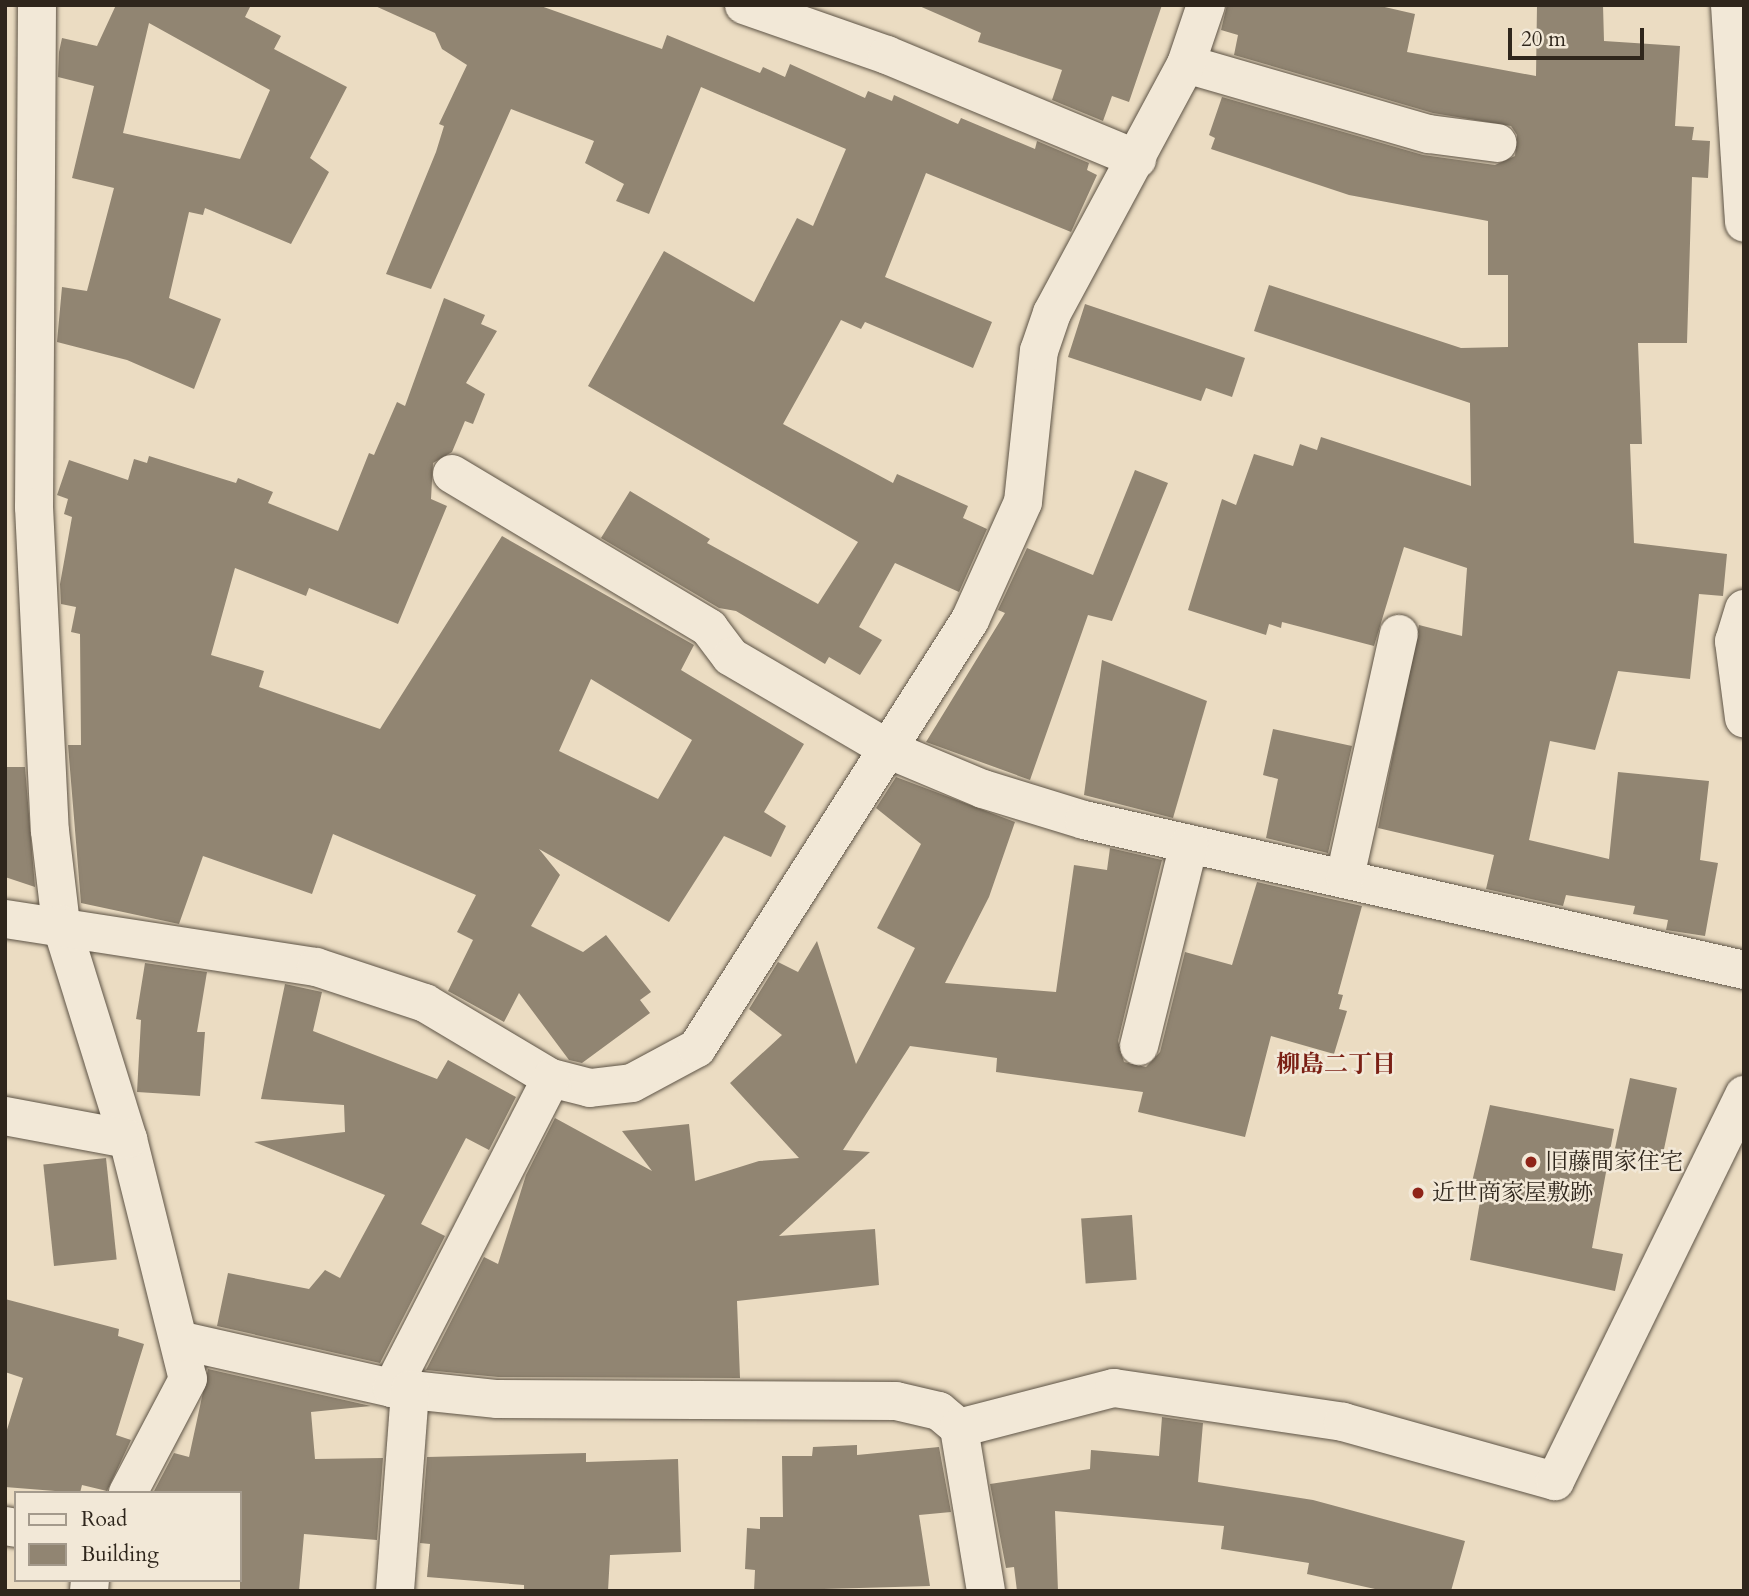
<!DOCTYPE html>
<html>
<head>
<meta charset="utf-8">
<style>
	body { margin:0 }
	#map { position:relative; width:1749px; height:1596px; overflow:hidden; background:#ebdcc2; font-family:Cardo,"Noto Serif JP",serif }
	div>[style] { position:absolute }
	.building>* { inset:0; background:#918572; transform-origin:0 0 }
	.roads { filter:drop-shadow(0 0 2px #5e5446) drop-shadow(0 0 2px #5e5446) }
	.minor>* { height:38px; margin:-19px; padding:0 19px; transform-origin:19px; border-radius:19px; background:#f2e8d7 }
	.dots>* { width:19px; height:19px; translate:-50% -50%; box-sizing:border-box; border:4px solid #f2e8d7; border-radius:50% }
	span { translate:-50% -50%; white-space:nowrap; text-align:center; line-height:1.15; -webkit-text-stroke:5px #f2e8d7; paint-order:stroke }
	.poi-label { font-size:23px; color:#2f261c }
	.left { translate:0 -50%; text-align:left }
	.neighbourhood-label { font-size:24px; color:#7a1f14; font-weight:700 }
	.frame { position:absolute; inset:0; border:7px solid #2f261c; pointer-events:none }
	.legend { position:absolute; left:14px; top:1491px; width:228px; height:91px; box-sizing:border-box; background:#f2e8d7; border:2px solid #a49a8c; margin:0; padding:9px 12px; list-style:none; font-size:21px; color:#2f261c }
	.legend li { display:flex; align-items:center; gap:14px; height:35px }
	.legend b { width:35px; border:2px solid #a49a8c }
	.scale { position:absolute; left:1508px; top:28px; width:136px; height:32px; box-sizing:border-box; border:4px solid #2f261c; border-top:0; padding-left:9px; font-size:21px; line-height:24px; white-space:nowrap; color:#2f261c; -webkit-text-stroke:5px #f2e8d7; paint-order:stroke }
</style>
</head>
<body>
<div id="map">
	<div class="building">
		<div style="clip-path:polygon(evenodd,116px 5px,251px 5px,245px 17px,281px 36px,274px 49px,347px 87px,310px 158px,329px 172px,291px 244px,205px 208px,203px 215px,189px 212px,169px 298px,221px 319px,194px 389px,127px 360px,57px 342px,62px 287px,87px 291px,114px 188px,72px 178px,94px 86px,58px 77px,59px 52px,62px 38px,97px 46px,116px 5px,149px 23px,270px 90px,240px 159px,123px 133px,149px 23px)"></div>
		<div style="clip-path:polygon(373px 5px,538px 5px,662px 49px,667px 35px,760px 73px,763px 67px,785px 77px,790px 64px,865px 98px,868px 91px,892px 101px,894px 95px,958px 124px,961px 118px,1035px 149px,1037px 141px,1089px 163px,1087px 170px,1097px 175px,1071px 232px,926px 173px,885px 277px,992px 322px,973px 368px,865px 322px,861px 329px,841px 320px,783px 424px,893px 483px,897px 474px,968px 506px,963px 518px,987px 529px,959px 592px,895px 563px,859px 627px,882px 640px,860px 675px,829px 657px,825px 664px,736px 611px,719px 608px,601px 538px,630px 491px,710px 539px,707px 543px,818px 604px,858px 542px,588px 386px,664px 251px,754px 302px,797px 218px,813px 226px,846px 149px,701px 87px,649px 214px,616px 201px,624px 184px,585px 163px,594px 141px,511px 109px,431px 289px,386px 274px,436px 152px,444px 126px,439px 124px,467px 65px,442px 49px,435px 33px)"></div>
		<div style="clip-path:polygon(917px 5px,1162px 5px,1129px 102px,1112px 96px,1103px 121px,1052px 100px,1062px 70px,978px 42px,981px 33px)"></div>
		<div style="clip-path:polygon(1227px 5px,1376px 5px,1415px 14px,1407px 52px,1536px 76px,1537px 5px,1603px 5px,1604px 41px,1680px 46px,1675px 126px,1694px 127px,1692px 140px,1710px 141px,1708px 178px,1692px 177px,1687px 343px,1638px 343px,1642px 444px,1630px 444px,1634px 543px,1727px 554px,1723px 596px,1699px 594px,1690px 679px,1618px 671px,1595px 750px,1550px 741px,1529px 840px,1609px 859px,1618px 772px,1709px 781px,1700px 860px,1718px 863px,1705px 936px,1666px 930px,1668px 920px,1633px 914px,1635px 906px,1566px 895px,1563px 906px,1486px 889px,1494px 855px,1378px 828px,1419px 625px,1462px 636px,1467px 568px,1404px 547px,1374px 646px,1282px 622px,1281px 628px,1269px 624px,1266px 635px,1188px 610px,1222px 499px,1236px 505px,1254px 454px,1293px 466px,1300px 444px,1317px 450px,1321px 437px,1471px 486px,1470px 403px,1254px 331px,1269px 285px,1461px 348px,1508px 347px,1508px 275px,1488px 275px,1488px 221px,1349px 195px,1211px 149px,1215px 138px,1209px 135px,1222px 97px,1423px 155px,1495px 165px,1515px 156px,1517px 135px,1511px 126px,1433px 113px,1234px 55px,1238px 35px,1221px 30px)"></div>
		<div style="clip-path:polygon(evenodd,444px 298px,485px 315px,481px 324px,497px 331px,466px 383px,485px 394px,473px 424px,465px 421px,452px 452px,433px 463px,431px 499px,447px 506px,398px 624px,309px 588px,306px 596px,235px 568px,211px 655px,264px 671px,259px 687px,380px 729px,502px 536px,694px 645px,681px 670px,804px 744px,764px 812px,786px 826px,771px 857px,724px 836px,669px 922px,539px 849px,560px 875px,531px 926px,583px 952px,606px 935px,651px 992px,640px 1000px,650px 1013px,582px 1063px,569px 1060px,519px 993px,504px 1022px,448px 991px,473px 940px,457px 932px,476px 895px,333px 834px,312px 894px,203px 856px,179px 924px,81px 903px,68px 745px,81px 745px,80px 634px,71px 632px,76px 607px,61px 604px,60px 584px,72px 517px,64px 514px,68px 499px,57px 495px,69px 460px,128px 480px,134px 459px,147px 463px,149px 456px,236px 483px,238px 478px,273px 492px,268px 503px,338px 531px,369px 453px,374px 455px,397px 402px,405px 406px,444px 298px,591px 679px,692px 740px,658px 799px,559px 751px,591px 679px)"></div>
		<div style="clip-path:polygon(1085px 304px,1245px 358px,1232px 397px,1206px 388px,1201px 401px,1068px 357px)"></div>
		<div style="clip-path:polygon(1135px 470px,1168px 483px,1112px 621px,1088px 615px,1030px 780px,926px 742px,1005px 613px,998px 610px,1027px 548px,1093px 575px)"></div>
		<div style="clip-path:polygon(1102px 660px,1207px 701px,1173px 818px,1084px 795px)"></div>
		<div style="clip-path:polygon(1273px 729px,1352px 746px,1328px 853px,1266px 838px,1278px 779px,1263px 775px)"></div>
		<div style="clip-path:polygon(5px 767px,25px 767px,35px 887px,5px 877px)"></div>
		<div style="clip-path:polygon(896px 777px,1015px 822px,989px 897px,945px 983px,1056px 992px,1074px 865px,1107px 870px,1110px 848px,1162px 860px,1118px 1041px,1124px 1062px,1146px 1067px,1160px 1052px,1185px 952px,1232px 965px,1257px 882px,1362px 906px,1338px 994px,1343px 995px,1339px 1009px,1347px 1011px,1334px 1054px,1271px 1036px,1245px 1137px,1138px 1112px,1143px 1092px,996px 1072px,997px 1058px,910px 1046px,843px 1150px,870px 1152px,779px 1236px,875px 1229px,879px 1285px,737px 1301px,740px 1378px,498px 1377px,426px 1370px,484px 1257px,498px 1264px,526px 1175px,555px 1118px,652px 1171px,622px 1131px,689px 1124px,695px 1181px,759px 1161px,799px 1158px,730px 1083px,782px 1035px,749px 1009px,778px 962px,798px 972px,817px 941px,856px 1064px,915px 948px,877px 928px,921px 844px,876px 808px)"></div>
		<div style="clip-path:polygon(145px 963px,207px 972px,197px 1032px,205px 1032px,200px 1096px,137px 1092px,141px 1020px,136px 1019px)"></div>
		<div style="clip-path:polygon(285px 984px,322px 992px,313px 1031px,437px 1079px,448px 1060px,516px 1097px,489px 1150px,466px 1138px,421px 1224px,445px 1236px,380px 1363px,217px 1326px,228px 1273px,309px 1289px,325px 1270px,340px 1278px,385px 1195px,254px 1142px,345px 1132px,344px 1105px,261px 1099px)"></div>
		<div style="left:1630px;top:1078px;width:48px;height:72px;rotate:12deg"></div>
		<div style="clip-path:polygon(1490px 1105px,1614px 1129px,1592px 1248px,1623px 1254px,1615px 1291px,1470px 1260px,1483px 1184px,1472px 1182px)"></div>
		<div style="left:106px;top:1158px;width:102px;height:63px;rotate:84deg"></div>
		<div style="left:1132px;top:1215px;width:65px;height:51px;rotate:86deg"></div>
		<div style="clip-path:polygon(5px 1299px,119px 1329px,118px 1336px,144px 1344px,116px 1435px,131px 1440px,107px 1491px,82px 1485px,80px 1493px,5px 1487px,5px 1436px,23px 1378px,5px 1372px)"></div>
		<div style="clip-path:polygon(208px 1369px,371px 1406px,311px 1412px,315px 1459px,383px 1458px,377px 1540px,304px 1534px,299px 1591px,240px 1591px,240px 1493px,153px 1493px,174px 1453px,189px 1457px)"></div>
		<div style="clip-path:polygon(1162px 1417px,1203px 1423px,1198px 1482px,1313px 1500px,1465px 1541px,1451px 1591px,1384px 1591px,1307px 1574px,1309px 1563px,1221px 1549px,1224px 1526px,1055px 1511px,1058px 1591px,1017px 1591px,1014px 1567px,1006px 1568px,990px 1484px,1090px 1469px,1091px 1450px,1159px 1456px)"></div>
		<div style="clip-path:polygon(857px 1445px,857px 1455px,939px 1447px,951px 1512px,919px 1515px,930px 1586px,754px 1591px,755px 1570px,745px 1569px,747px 1528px,760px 1529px,760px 1517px,783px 1517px,782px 1456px,812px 1456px,813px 1447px)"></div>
		<div style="clip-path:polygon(586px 1453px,586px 1462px,678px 1459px,681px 1552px,610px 1555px,608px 1591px,524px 1591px,524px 1585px,427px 1577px,430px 1544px,420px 1543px,427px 1457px)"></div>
	</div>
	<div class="roads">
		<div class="minor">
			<div style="left:37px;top:5px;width:502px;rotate:90.34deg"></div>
			<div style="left:34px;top:507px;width:324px;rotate:87.2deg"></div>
			<div style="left:50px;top:831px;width:94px;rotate:83.3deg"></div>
			<div style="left:61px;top:924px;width:225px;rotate:72.7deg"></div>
			<div style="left:128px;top:1139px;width:247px;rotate:76deg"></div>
			<div style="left:188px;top:1379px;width:129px;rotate:117.8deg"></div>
			<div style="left:744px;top:5px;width:151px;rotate:19.3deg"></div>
			<div style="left:887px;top:55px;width:271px;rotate:22.6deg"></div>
			<div style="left:1730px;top:5px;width:218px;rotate:86.3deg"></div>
			<div style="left:1186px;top:64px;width:253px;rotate:16.1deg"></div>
			<div style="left:1429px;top:134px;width:69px;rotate:7.5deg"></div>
			<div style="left:452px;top:474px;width:300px;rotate:30.9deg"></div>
			<div style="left:709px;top:628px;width:36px;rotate:53deg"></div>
			<div style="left:731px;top:657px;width:186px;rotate:30.3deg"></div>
			<div style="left:892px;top:751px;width:99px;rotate:22.7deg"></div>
			<div style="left:983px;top:789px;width:106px;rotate:17.1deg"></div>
			<div style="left:1084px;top:820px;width:677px;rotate:12.8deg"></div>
			<div style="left:1744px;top:609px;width:34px;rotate:107deg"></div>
			<div style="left:1734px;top:641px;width:78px;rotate:82.6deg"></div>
			<div style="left:1345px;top:877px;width:249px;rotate:-77.5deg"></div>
			<div style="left:5px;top:919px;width:315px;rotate:8.8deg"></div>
			<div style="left:316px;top:967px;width:115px;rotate:18.3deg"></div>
			<div style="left:425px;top:1003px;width:147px;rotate:30.8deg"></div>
			<div style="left:551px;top:1078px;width:40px;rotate:14.4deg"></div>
			<div style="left:590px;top:1088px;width:42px;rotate:-6.8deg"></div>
			<div style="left:632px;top:1083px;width:74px;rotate:-28.3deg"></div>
			<div style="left:697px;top:1048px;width:508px;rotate:-57.47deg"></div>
			<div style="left:970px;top:620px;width:129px;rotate:-65.8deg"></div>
			<div style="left:1023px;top:502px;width:152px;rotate:-84deg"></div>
			<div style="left:1039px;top:351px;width:40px;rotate:-71.1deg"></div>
			<div style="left:1052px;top:313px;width:283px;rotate:-61.7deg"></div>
			<div style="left:1186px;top:64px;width:62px;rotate:-71.3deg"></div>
			<div style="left:1139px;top:1046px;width:208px;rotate:-76.1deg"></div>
			<div style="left:5px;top:1116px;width:125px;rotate:10.6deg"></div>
			<div style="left:183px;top:1341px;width:214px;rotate:12.7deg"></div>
			<div style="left:392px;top:1388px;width:106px;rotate:6deg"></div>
			<div style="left:497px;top:1399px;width:399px;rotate:0.3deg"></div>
			<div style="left:896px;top:1401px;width:44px;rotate:13.1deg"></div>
			<div style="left:939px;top:1411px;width:26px;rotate:40deg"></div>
			<div style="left:959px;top:1428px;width:165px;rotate:80.6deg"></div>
			<div style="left:392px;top:1388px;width:348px;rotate:-62.8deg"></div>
			<div style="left:959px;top:1428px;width:160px;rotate:-14.5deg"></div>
			<div style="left:1114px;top:1388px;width:232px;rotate:8.4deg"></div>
			<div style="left:1343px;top:1422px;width:220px;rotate:15.6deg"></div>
			<div style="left:1555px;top:1481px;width:430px;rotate:-63.9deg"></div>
			<div style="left:5px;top:1526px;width:11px;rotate:10deg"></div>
			<div style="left:89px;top:1591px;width:11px;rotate:-85deg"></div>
			<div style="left:395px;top:1591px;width:202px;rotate:-85.7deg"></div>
		</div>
	</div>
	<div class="dots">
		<div style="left:1531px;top:1162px;background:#8f2418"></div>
		<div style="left:1418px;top:1193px;background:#8f2418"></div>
	</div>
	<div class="poi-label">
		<span class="left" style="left:1545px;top:1162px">旧藤間家住宅</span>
		<span class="left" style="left:1432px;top:1193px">近世商家屋敷跡</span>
	</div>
	<div class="neighbourhood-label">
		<span style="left:1336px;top:1065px">柳島二丁目</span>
	</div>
	<div class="frame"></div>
	<ul class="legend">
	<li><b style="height:9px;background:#f2e8d7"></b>Road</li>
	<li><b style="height:19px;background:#918572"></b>Building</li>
	</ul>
	<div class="scale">20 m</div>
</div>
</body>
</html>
